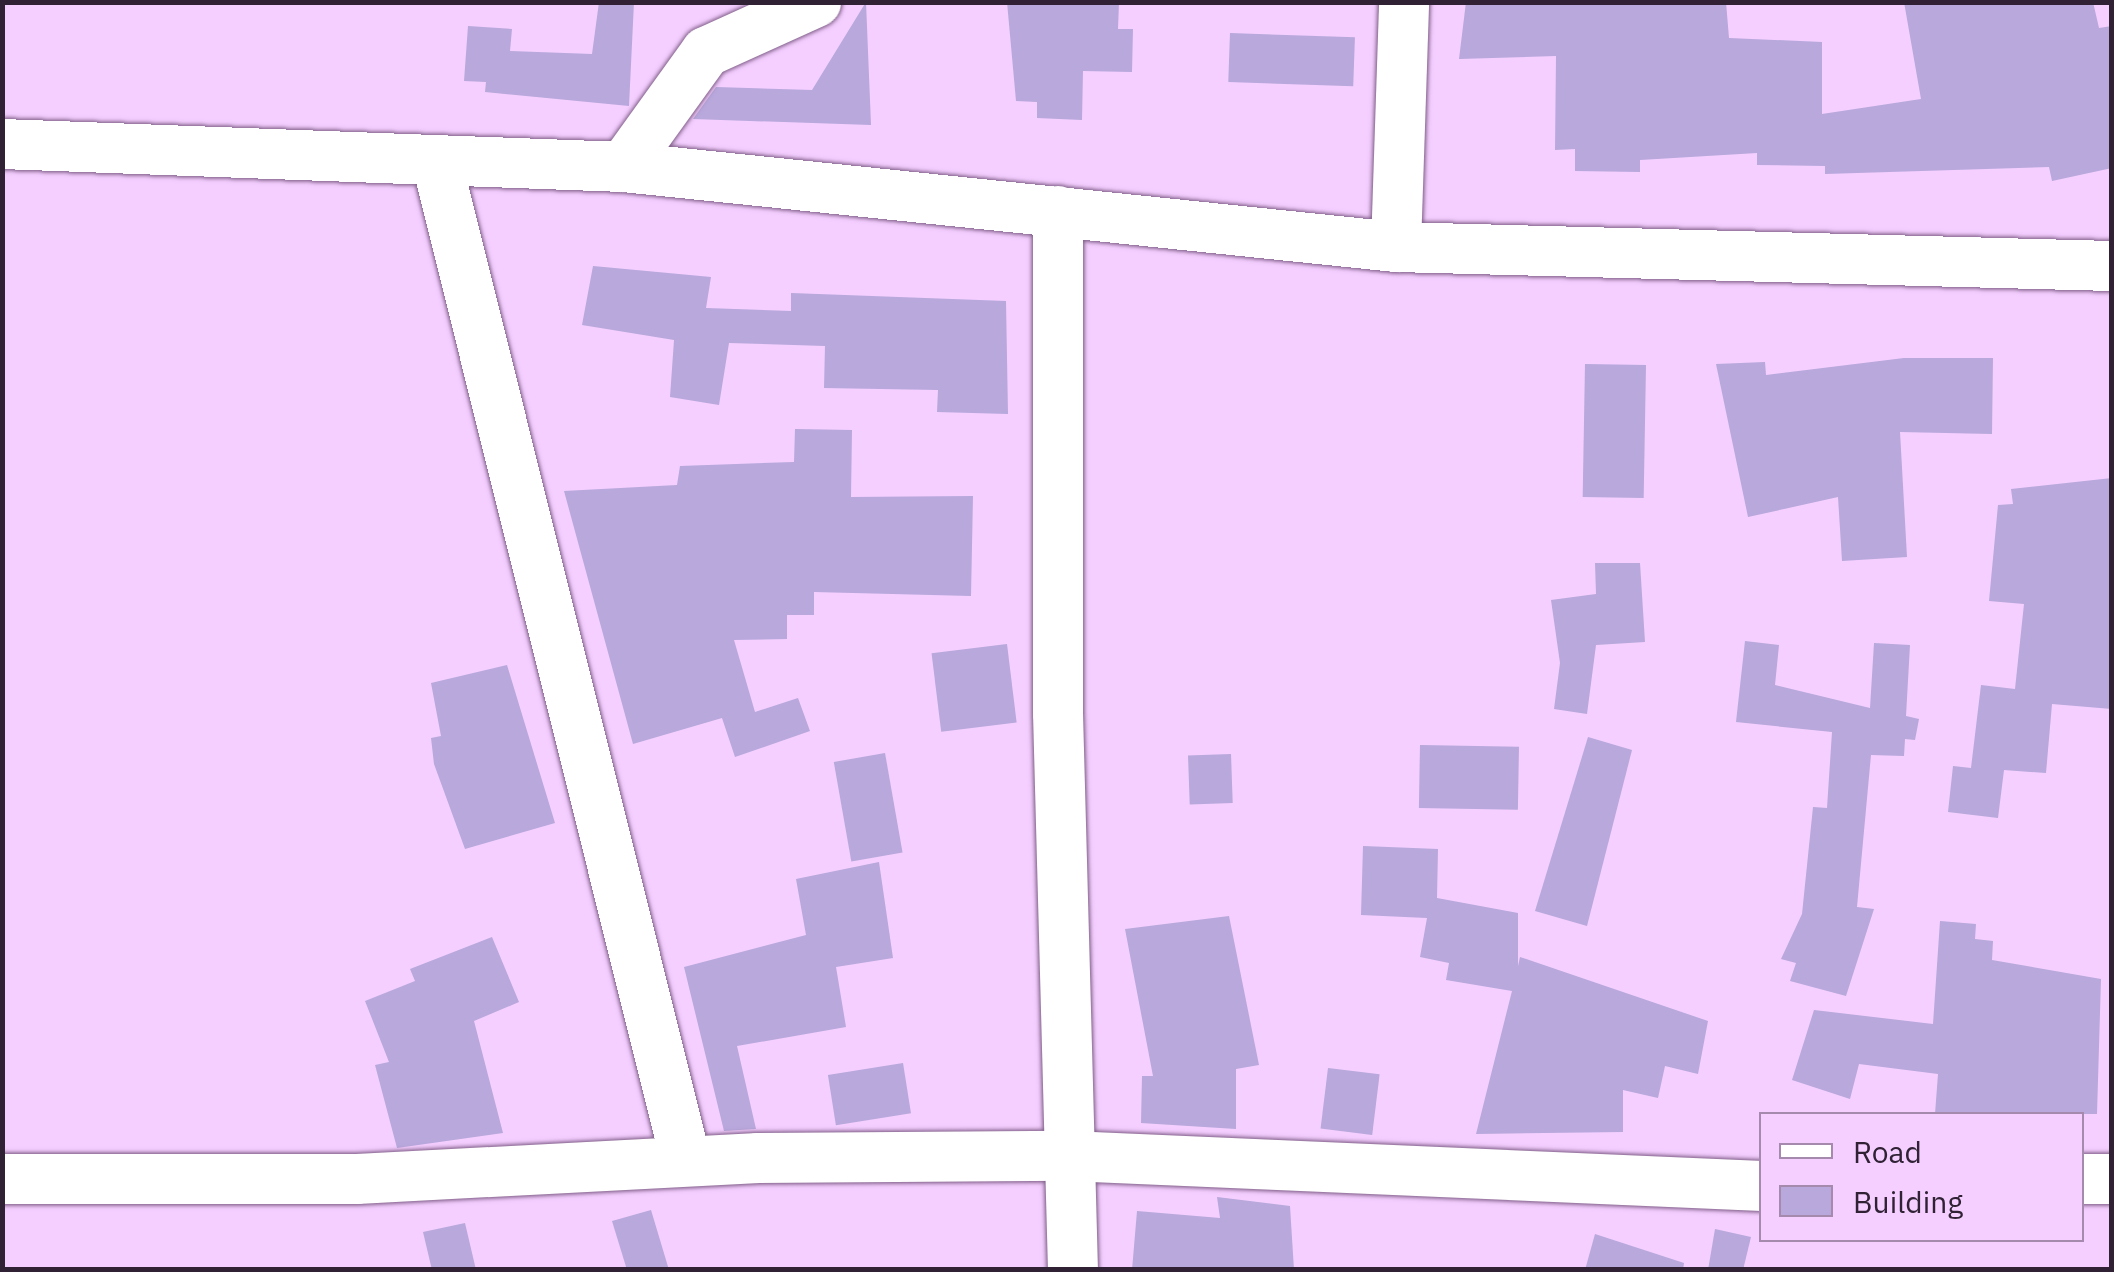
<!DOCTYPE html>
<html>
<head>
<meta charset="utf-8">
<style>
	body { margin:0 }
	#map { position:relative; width:2114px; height:1272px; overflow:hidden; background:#f4cfff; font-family:"IBM Plex Sans",sans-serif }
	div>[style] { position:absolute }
	.building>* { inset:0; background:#b8a8dc; transform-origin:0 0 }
	.roads { filter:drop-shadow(0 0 2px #805e89) drop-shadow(0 0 2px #805e89) }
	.minor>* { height:50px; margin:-25px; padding:0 25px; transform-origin:25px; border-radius:25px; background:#fff }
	span { translate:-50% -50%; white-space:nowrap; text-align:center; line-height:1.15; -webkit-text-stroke:9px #f4cfff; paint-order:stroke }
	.frame { position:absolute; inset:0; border:5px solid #302234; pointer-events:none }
	.legend { position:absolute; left:1759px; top:1112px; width:325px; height:130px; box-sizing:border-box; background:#f4cfff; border:2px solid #a68aae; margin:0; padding:12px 18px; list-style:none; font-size:30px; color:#302234 }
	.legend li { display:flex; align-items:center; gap:20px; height:50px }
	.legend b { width:50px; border:2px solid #a68aae }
</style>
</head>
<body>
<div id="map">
	<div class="building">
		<div style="clip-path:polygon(599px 2px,634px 2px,629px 106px,485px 92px,486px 82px,464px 81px,468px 26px,512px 29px,510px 51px,592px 54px)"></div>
		<div style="clip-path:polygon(866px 2px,871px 125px,693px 119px,716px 87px,812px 90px)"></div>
		<div style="clip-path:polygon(1007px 2px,1119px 2px,1118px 29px,1133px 29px,1132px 72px,1083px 71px,1082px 120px,1037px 118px,1037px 102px,1016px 101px)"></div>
		<div style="clip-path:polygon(1466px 2px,1726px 2px,1729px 38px,1822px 42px,1822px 114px,1921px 99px,1904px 2px,2093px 2px,2099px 28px,2112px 26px,2112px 168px,2052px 181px,2049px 167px,1825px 174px,1825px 166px,1757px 165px,1757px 153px,1640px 160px,1640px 172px,1575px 171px,1575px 149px,1555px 150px,1556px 56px,1459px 59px)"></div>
		<div style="left:1230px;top:33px;width:125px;height:49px;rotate:2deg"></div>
		<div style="clip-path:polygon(593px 266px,711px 277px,706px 308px,791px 311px,791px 293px,1006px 301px,1008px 414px,937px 412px,938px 390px,824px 388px,825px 346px,729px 343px,719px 405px,670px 397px,674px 340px,582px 325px)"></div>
		<div style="clip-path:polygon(1904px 358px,1993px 358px,1992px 434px,1900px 432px,1907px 557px,1842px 561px,1838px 497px,1748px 517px,1716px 364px,1765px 362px,1766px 375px)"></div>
		<div style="left:1585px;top:364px;width:61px;height:133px;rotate:1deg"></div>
		<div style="clip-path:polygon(795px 429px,852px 430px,851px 497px,973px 496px,971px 596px,814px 592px,814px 615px,787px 615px,787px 639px,734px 640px,755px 712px,798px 698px,810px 731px,735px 757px,722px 718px,633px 744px,564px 491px,677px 485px,680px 466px,794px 462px)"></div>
		<div style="clip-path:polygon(2112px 478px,2112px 709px,2052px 704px,2046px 773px,2004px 770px,1998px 818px,1948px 812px,1953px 766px,1971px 768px,1981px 685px,2015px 689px,2024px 604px,1989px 601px,1998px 505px,2013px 504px,2011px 489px)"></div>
		<div style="clip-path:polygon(1595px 563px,1640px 563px,1645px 642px,1596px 645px,1587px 714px,1554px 709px,1560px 663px,1551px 600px,1596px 594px)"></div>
		<div style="clip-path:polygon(1745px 641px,1779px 645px,1775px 685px,1870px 708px,1874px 643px,1910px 645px,1906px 716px,1919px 719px,1915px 740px,1905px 739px,1904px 756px,1871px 755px,1857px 907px,1874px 909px,1846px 996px,1790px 981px,1796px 963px,1781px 959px,1802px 914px,1813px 807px,1827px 808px,1832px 732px,1736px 722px)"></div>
		<div style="left:1007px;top:644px;width:79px;height:76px;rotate:83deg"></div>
		<div style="clip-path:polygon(507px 665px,555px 823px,465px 849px,434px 764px,431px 738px,441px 736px,431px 683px)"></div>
		<div style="clip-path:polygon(1588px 737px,1632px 750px,1587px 926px,1535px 911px)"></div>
		<div style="left:1420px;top:745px;width:99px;height:63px;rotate:1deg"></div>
		<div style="left:885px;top:753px;width:101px;height:52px;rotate:80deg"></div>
		<div style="left:1231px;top:754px;width:49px;height:43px;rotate:88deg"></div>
		<div style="clip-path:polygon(1363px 846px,1438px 849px,1437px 898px,1518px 913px,1518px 966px,1520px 957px,1708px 1021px,1698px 1074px,1665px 1066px,1658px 1098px,1623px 1090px,1623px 1132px,1476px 1134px,1512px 991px,1446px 980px,1449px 963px,1420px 957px,1427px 918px,1361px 915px)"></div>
		<div style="clip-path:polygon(879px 862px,893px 958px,836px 967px,846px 1027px,737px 1046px,756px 1129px,724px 1131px,684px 967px,806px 935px,796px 879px)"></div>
		<div style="clip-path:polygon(1229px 916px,1259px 1065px,1236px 1069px,1236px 1129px,1141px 1123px,1142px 1076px,1153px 1076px,1125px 929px)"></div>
		<div style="clip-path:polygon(1940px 921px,1976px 924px,1975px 939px,1993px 941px,1992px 960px,2101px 979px,2097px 1114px,1935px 1114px,1938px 1074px,1859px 1064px,1850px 1099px,1792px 1080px,1814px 1010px,1933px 1024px)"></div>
		<div style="clip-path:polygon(492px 937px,519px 1002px,474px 1021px,503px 1133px,397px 1148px,375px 1065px,389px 1062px,365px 1001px,415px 981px,410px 969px)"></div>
		<div style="left:903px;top:1063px;width:51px;height:76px;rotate:81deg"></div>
		<div style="left:1328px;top:1068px;width:52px;height:61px;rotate:7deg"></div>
		<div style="clip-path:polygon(1217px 1197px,1290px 1206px,1294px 1270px,1132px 1270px,1137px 1211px,1220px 1218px)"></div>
		<div style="clip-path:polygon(651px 1210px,669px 1270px,627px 1270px,612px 1221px)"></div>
		<div style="clip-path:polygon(465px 1223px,476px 1270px,432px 1270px,423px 1232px)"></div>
		<div style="clip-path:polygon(1715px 1229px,1751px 1237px,1743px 1270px,1708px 1270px)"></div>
		<div style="clip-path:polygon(1595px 1234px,1684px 1263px,1683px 1270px,1585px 1270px)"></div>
	</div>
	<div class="roads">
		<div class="minor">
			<div style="left:2px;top:144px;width:621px;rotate:2.12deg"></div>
			<div style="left:623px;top:167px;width:777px;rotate:5.91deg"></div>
			<div style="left:1396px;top:247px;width:716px;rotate:1.52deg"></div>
			<div style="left:438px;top:167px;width:1024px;rotate:75.99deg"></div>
			<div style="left:623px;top:167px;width:142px;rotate:-54.2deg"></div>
			<div style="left:706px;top:52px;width:121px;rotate:-24.4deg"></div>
			<div style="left:1058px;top:211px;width:502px;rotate:90deg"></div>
			<div style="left:1058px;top:713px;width:557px;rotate:88.46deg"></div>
			<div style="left:1396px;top:247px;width:245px;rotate:-88.1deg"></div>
			<div style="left:2px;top:1179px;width:355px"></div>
			<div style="left:357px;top:1179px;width:402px;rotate:-3deg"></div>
			<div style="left:758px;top:1158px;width:311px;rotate:-0.4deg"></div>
			<div style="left:1069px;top:1156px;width:694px;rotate:2.48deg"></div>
			<div style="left:2082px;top:1179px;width:30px"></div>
		</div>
	</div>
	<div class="frame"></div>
	<ul class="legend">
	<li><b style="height:12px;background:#fff"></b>Road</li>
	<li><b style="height:28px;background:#b8a8dc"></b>Building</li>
	</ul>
</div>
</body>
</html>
